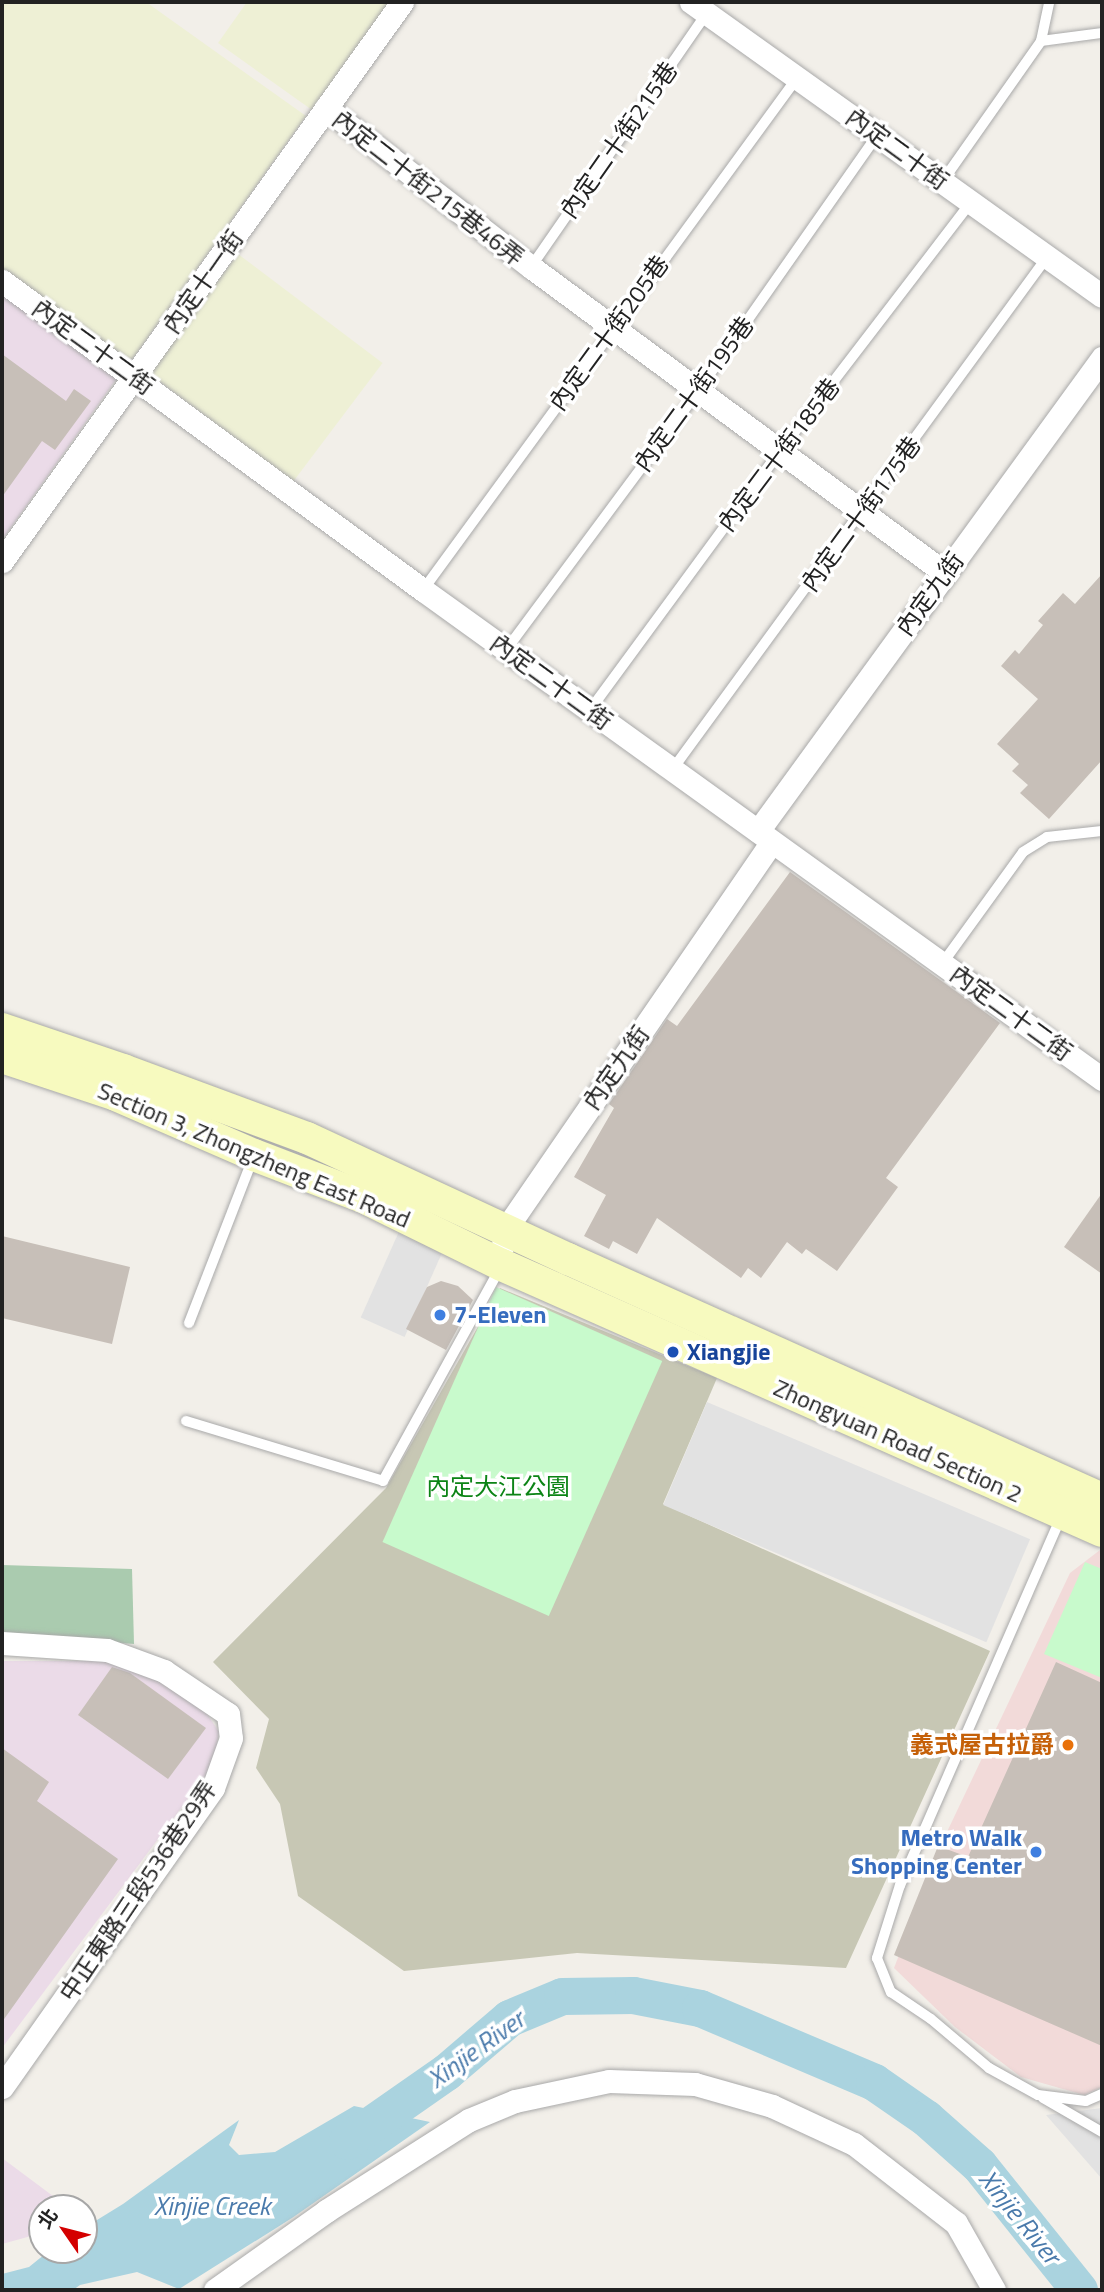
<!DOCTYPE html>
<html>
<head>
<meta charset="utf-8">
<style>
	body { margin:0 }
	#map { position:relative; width:1104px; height:2292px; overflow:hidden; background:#f2efe9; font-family:"Titillium Web","Noto Sans TC",sans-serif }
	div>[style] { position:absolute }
	.commercial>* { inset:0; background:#f2dad9 }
	.industrial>* { inset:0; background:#ebdbe8 }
	.construction>* { inset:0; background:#c7c7b4 }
	.farmland>* { inset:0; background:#eef0d5; transform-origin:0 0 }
	.cemetery>* { inset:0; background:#aacbaf }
	.park>* { inset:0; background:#c8facc; transform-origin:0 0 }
	.parking>* { inset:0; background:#e2e2e2; transform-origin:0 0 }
	.water>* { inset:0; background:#aad3df }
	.river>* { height:37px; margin:-18.5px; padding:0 18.5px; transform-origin:18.5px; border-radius:18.5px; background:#aad3df }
	.building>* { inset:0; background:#c7bfb8 }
	.roads { filter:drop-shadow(0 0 2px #a9a9a9) drop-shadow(0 0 2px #a9a9a9) }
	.service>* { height:10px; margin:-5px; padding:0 5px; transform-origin:5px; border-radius:5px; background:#fff }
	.minor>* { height:23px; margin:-11.5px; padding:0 11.5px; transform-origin:11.5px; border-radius:11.5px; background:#fff }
	.secondary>* { height:32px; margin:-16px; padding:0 16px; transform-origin:16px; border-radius:16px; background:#f7fabf }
	.dots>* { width:19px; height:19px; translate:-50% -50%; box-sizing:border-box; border:4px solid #fff; border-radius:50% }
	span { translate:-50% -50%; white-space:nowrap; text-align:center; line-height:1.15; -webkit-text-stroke:7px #fff; paint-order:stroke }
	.street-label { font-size:24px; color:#222 }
	.shop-label { font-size:24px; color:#366cbe; font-weight:700 }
	.left { translate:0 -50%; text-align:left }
	.right { translate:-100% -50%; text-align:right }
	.transit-label { font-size:24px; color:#164399; font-weight:700 }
	.park-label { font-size:24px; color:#0c8416 }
	.food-label { font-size:24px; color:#c56008; font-weight:700 }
	.water-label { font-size:26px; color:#4a7aab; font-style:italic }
	.frame { position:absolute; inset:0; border:4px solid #222; pointer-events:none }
	.north { position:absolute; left:28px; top:2194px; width:70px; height:70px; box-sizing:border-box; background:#fff; border:2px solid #a7a7a7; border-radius:50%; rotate:305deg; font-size:19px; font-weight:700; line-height:28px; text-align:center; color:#222 }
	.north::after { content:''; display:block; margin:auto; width:24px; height:32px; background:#d40000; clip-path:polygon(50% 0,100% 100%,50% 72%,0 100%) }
</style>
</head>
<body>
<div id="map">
	<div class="commercial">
		<div style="clip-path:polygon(1100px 1550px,1102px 2087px,1084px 2095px,1021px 2077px,955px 2027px,894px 1968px,946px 1834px,1070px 1573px)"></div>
	</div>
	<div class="industrial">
		<div style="clip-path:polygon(2px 295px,117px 378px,2px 540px)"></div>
		<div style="clip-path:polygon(2px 1661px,105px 1661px,137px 1668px,206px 1712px,219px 1732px,214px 1764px,2px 2048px)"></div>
		<div style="clip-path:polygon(2px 2158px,69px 2208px,42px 2208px,42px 2233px,2px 2244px)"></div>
	</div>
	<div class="construction">
		<div style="clip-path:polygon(500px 1288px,717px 1378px,663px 1504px,990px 1651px,846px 1968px,577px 1953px,404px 1971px,298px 1896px,280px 1804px,256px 1768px,269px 1719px,213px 1662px,386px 1488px)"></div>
	</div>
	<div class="farmland">
		<div style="clip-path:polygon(2px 2px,146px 2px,306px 116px,131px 361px,2px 268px)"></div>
		<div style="clip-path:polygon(247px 2px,389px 2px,312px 110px,218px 43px)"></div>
		<div style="left:238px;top:254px;width:181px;height:149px;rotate:37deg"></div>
	</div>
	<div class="cemetery">
		<div style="clip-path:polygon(2px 1565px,132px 1569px,134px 1644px,2px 1633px)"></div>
	</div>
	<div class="park">
		<div style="left:496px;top:1287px;width:182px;height:279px;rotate:24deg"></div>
		<div style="clip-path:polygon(1085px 1562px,1102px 1569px,1102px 1678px,1044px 1654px)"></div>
	</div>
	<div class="parking">
		<div style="left:401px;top:1227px;width:48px;height:99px;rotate:24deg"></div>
		<div style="left:707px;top:1402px;width:351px;height:112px;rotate:23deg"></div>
		<div style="clip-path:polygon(1102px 2108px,1102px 2179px,1046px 2115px)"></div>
	</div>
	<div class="water">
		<div style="clip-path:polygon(354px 2106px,430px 2122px,292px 2218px,179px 2289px,137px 2272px,80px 2285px,73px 2290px,2px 2290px,2px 2274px,29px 2267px,50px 2250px,84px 2250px,84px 2228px,123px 2204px,239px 2120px,229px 2145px,239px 2155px,275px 2152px)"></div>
	</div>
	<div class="river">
		<div style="left:347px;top:2141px;width:121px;rotate:-34.9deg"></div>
		<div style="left:446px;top:2072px;width:83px;rotate:-40.6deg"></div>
		<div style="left:509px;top:2018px;width:57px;rotate:-22.5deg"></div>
		<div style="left:562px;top:1996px;width:71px;rotate:-0.8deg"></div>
		<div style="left:633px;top:1995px;width:68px;rotate:11deg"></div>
		<div style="left:700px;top:2008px;width:189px;rotate:23deg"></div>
		<div style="left:874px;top:2082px;width:63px;rotate:34.7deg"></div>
		<div style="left:926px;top:2118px;width:71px;rotate:41.6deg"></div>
		<div style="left:979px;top:2165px;width:160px;rotate:51.3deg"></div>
	</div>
	<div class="building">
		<div style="clip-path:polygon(2px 354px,66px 401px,74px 389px,91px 401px,55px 450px,42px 441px,2px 497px)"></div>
		<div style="clip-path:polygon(1102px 574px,1102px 760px,1049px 819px,1020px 793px,1028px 785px,1012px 771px,1019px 764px,997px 744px,1038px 699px,1001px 666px,1015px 650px,1019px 654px,1043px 625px,1038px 621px,1063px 593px,1075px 604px)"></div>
		<div style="clip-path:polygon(790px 872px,1000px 1023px,886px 1178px,898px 1187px,837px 1271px,806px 1249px,802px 1254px,787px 1242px,761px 1278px,748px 1268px,741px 1278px,657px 1218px,637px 1254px,613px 1241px,609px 1249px,584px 1236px,606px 1195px,574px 1177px,614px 1108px,609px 1104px,667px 1019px,677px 1026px)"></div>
		<div style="clip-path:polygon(1102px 1193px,1102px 1274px,1064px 1247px)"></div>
		<div style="clip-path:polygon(2px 1236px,130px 1267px,112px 1344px,2px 1318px)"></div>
		<div style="clip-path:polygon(441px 1281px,458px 1286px,473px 1300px,446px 1350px,406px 1329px,427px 1287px)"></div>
		<div style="clip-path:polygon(1056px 1662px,1102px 1683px,1102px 2046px,894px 1955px,938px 1846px,968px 1857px)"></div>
		<div style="clip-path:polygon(112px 1667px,130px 1673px,206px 1728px,168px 1779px,78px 1715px)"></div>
		<div style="clip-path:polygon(2px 1748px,49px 1782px,37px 1801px,118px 1859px,2px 2022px)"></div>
	</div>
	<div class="roads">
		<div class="service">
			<div style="left:1041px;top:41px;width:62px;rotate:-7.5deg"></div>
			<div style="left:942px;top:182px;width:172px;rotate:-54.9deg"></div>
			<div style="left:1041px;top:41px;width:40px;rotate:-78deg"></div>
			<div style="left:531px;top:267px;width:309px;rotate:-55.3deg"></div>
			<div style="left:423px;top:590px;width:634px;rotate:-53.85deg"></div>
			<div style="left:506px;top:650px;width:322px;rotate:-53.4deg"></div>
			<div style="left:698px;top:391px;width:314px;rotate:-55deg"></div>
			<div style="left:590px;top:710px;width:321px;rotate:-53.7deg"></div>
			<div style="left:780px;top:451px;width:314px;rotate:-52.5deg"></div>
			<div style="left:672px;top:770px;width:635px;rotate:-53.83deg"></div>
			<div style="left:942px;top:964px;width:138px;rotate:-54.1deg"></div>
			<div style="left:1023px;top:852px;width:28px;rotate:-32deg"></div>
			<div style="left:1047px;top:837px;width:55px;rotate:-6.2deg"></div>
			<div style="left:189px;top:1323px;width:177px;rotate:-68.8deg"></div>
			<div style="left:186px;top:1421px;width:206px;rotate:16.9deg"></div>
			<div style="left:383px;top:1481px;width:243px;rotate:-61.2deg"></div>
			<div style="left:1061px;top:1517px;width:402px;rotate:113.6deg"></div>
			<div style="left:900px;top:1885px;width:77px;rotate:107.5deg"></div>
			<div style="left:877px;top:1958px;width:37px;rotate:68deg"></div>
			<div style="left:891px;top:1992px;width:48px;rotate:34deg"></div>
			<div style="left:931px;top:2019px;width:76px;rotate:40.2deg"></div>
			<div style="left:989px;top:2068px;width:56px;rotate:28.9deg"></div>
			<div style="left:1038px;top:2095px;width:48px;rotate:7.1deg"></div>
			<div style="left:1086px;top:2101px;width:17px;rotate:-24deg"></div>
			<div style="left:1043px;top:2098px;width:68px;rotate:30deg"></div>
		</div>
		<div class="minor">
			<div style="left:691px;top:2px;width:505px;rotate:35.58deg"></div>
			<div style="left:326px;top:108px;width:259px;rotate:37.8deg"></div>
			<div style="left:531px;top:267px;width:515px;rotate:36.47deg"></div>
			<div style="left:2px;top:281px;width:522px;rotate:36.28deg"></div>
			<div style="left:423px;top:590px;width:837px;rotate:35.76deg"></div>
			<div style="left:2px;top:561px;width:687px;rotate:-54.41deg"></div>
			<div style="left:758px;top:831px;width:585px;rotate:-53.97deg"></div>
			<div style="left:503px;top:1245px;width:15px;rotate:-82deg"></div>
			<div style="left:505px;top:1230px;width:471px;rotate:-55.5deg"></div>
			<div style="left:2px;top:1643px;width:105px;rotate:3.8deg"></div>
			<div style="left:107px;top:1650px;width:61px;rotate:20.2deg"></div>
			<div style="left:164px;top:1671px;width:77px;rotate:33.9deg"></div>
			<div style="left:228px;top:1714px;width:24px;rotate:83deg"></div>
			<div style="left:231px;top:1738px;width:53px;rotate:109.8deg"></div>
			<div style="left:213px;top:1788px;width:366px;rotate:125.2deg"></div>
			<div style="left:215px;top:2290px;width:136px;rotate:-35.4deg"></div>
			<div style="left:326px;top:2211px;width:169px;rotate:-32.5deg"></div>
			<div style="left:469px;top:2120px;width:50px;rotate:-22.4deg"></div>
			<div style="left:515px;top:2101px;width:96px;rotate:-12deg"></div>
			<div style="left:609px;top:2081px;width:86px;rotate:2deg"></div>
			<div style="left:695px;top:2084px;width:80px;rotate:15.9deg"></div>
			<div style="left:772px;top:2106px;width:90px;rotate:24.9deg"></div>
			<div style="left:854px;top:2144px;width:129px;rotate:37.8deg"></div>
			<div style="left:956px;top:2223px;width:77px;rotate:60.4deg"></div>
		</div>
		<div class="secondary">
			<div style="left:2px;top:1029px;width:128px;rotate:18.7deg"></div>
			<div style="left:123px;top:1070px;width:196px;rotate:20.3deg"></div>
			<div style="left:307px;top:1138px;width:288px;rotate:24.9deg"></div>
			<div style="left:568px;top:1259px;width:585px;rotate:24.2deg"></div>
			<div style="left:2px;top:1057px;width:120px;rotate:18.4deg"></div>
			<div style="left:116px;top:1095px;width:150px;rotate:23.5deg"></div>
			<div style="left:254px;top:1155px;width:115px;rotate:21deg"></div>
			<div style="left:361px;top:1196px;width:157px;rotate:26.1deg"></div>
			<div style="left:502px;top:1265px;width:656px;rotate:23.91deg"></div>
		</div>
	</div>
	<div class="dots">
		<div style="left:440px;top:1315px;background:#3f7fe0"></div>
		<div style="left:673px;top:1352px;background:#1a4fb4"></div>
		<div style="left:1068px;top:1745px;background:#e8710a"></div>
		<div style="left:1036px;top:1852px;background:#3f7fe0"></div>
	</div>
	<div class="street-label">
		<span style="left:619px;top:140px;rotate:-55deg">內定二十街215巷</span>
		<span style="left:897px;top:149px;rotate:36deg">內定二十街</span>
		<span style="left:428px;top:188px;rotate:38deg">內定二十街215巷46弄</span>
		<span style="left:203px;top:282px;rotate:-55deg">內定十一街</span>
		<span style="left:609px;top:333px;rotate:-54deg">內定二十街205巷</span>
		<span style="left:93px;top:347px;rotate:36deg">內定二十二街</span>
		<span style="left:694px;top:394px;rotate:-54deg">內定二十街195巷</span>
		<span style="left:779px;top:455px;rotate:-53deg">內定二十街185巷</span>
		<span style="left:861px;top:514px;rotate:-54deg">內定二十街175巷</span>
		<span style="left:930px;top:594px;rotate:-54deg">內定九街</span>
		<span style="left:551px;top:682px;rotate:36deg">內定二十二街</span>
		<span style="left:1011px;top:1013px;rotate:36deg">內定二十二街</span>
		<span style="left:616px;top:1068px;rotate:-55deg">內定九街</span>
		<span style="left:254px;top:1155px;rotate:23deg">Section 3, Zhongzheng East Road</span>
		<span style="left:898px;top:1441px;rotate:24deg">Zhongyuan Road Section 2</span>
		<span style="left:138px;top:1891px;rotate:-56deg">中正東路三段536巷29弄</span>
	</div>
	<div class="shop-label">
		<span class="left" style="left:454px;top:1315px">7-Eleven</span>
		<span class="right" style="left:1022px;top:1852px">Metro Walk<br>Shopping Center</span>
	</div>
	<div class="transit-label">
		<span class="left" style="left:687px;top:1352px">Xiangjie</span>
	</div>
	<div class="park-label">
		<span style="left:498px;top:1487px">內定大江公園</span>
	</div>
	<div class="food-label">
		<span class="right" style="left:1054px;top:1745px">義式屋古拉爵</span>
	</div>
	<div class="water-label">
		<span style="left:476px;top:2049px;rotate:-36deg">Xinjie River</span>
		<span style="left:212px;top:2206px">Xinjie Creek</span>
		<span style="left:1020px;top:2217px;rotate:51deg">Xinjie River</span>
	</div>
	<div class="frame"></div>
	<div class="north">北</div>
</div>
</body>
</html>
